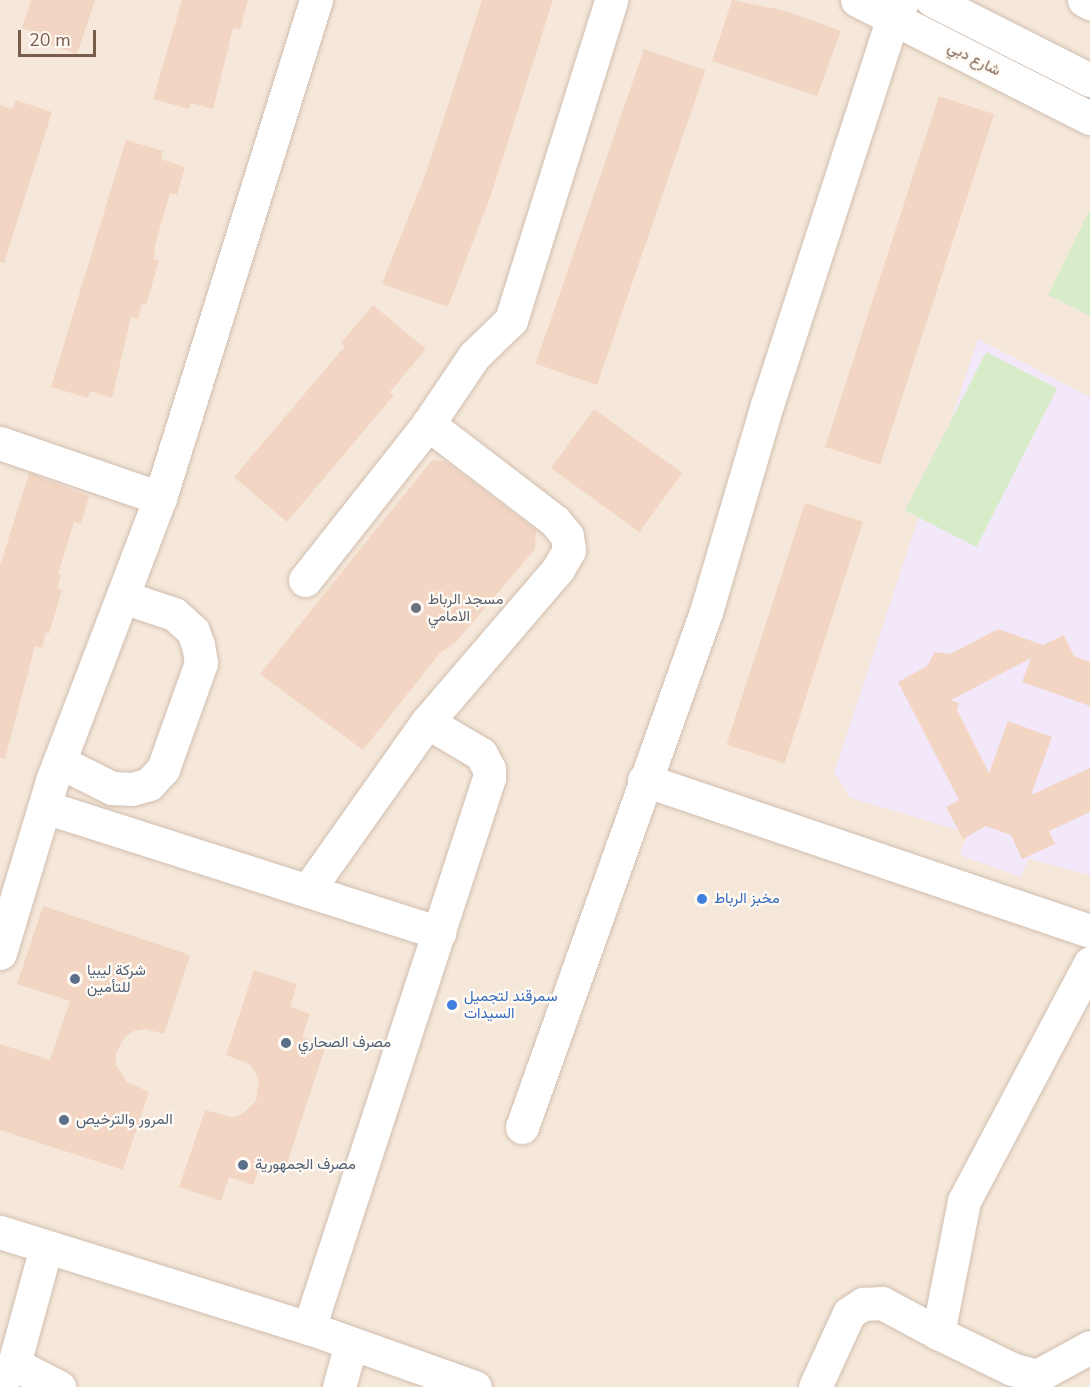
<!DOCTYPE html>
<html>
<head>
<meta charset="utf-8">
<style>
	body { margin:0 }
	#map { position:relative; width:1090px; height:1387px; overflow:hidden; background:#fdf6ec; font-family:"Nunito Sans",Vazirmatn,sans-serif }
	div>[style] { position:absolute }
	.residential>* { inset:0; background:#f5e8da; transform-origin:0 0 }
	.education>* { inset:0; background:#f3e8fa }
	.green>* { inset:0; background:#d8ecc9; transform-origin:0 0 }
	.building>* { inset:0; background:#f3d5c3; transform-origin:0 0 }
	.roads { filter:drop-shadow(0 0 2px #d1beb0) drop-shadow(0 0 2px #d1beb0) }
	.minor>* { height:33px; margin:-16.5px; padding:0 16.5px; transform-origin:16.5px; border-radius:16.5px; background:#fff }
	.dots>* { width:16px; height:16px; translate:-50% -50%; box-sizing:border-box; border:3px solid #fffaf3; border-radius:50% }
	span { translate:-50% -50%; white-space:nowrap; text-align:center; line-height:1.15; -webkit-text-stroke:4.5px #fffaf3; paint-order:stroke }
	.street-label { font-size:15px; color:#7a5c4d }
	.worship-label { font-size:15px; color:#5b616d }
	.left { translate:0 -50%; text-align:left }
	.shop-label { font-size:15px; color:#366cbe }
	.service-label { font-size:15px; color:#4e5e75 }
	.scale { position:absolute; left:18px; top:30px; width:78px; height:27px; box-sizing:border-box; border:3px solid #7a5c4d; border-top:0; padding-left:8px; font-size:18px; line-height:21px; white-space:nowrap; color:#7a5c4d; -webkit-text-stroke:4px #fffaf3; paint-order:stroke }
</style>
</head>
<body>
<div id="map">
	<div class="residential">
		<div style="left:0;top:0;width:1090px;height:1387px"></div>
	</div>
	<div class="education">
		<div style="clip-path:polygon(978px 339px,1090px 397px,1090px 875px,1028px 859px,1021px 877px,960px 855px,968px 833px,851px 798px,834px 773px)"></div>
	</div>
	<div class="green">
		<div style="clip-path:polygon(1090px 209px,1090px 316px,1048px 295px)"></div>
		<div style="left:986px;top:352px;width:80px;height:178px;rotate:27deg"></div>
	</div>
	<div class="building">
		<div style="clip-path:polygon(31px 0,95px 0,77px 54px,41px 42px,43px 36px,22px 28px)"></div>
		<div style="clip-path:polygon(182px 0,248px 0,240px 30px,233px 28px,213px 109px,191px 103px,189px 109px,153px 99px)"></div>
		<div style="clip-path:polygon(482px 0,553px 0,491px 195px,448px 307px,382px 284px,427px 170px)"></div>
		<div style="clip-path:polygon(732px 0,786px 11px,841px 31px,817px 96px,712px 61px)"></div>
		<div style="left:644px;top:49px;width:65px;height:333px;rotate:19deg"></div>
		<div style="left:939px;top:96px;width:58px;height:369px;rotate:18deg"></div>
		<div style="clip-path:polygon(16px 100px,52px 112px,4px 263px,0 262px,0 105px,12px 109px)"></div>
		<div style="clip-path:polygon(126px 140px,163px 151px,161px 159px,185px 167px,177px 195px,170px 193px,155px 245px,154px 259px,159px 261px,146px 305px,142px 304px,138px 319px,131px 317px,112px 398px,90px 391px,88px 398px,51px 387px)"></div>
		<div style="clip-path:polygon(373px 305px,426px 349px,390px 392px,394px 395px,287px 522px,234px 477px,345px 346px,341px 343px)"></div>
		<div style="left:594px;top:409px;width:109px;height:73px;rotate:36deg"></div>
		<div style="clip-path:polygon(432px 460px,445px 461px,536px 530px,535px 549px,456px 642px,440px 653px,363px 750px,260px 674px)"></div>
		<div style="clip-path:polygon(29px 473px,89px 496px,81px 524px,74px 522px,58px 574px,61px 575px,57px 588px,62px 590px,49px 634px,46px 632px,42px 648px,35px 646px,5px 759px,0 758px,0 566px)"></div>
		<div style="left:805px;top:503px;width:61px;height:254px;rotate:18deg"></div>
		<div style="clip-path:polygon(998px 629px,1043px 645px,1064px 635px,1074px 656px,1090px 662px,1090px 706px,1022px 682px,1031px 658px,951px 700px,959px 703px,957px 710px,989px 773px,1008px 721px,1052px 737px,1031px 795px,1090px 768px,1090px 812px,1049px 831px,1055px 844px,1022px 859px,1011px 835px,986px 826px,963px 839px,946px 807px,959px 800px,898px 682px,927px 666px,935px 652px,950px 654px)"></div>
		<div style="clip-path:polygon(43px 906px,190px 955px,164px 1034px,145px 1029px,134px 1031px,125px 1037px,116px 1054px,116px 1065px,127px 1082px,149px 1092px,123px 1170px,0 1130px,0 1044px,50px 1060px,70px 1001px,17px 984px)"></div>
		<div style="clip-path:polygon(254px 970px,297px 984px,290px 1007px,310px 1014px,302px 1037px,326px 1045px,285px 1170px,261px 1162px,253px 1185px,229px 1177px,221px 1201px,179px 1187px,205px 1110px,231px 1117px,241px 1115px,256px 1101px,259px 1081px,255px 1072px,249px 1064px,226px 1055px)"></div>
	</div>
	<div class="roads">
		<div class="minor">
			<div style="left:857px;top:0;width:261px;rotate:26.9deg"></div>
			<div style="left:932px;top:0;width:177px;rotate:26.9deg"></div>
			<div style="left:1084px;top:0;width:7px;rotate:27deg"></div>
			<div style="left:0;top:443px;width:169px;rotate:19deg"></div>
			<div style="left:305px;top:580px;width:199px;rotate:-51.7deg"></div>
			<div style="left:428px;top:424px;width:82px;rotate:-55.9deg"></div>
			<div style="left:474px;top:356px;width:52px;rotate:-44.2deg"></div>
			<div style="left:511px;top:320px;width:335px;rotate:-72.6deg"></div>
			<div style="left:60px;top:762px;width:58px;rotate:26.6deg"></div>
			<div style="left:112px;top:788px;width:20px;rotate:3deg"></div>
			<div style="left:132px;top:789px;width:18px;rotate:-16deg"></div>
			<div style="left:149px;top:784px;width:21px;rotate:-47deg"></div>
			<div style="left:163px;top:769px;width:113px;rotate:-70.3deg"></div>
			<div style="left:201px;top:663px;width:18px;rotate:-99deg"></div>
			<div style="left:198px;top:645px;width:15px;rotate:-110deg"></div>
			<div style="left:193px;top:631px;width:25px;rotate:-138deg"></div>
			<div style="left:174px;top:614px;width:54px;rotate:-161.6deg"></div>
			<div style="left:644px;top:780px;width:471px;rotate:18.7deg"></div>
			<div style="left:45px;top:807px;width:414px;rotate:17.7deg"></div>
			<div style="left:308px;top:890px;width:206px;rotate:-54.7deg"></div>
			<div style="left:427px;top:722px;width:201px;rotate:-49.4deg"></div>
			<div style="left:558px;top:569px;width:22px;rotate:-60deg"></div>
			<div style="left:569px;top:550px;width:14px;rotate:-98deg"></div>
			<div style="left:567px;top:536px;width:19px;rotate:-129deg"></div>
			<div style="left:555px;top:521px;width:160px;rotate:-142.6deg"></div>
			<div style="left:0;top:953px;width:183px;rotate:-73.2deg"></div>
			<div style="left:53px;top:778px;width:300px;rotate:-69.1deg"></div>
			<div style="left:160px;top:498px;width:522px;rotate:-72.61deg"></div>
			<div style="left:1090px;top:963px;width:269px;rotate:117.9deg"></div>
			<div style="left:964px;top:1201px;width:135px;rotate:101.1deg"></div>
			<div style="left:938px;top:1333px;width:82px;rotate:25.9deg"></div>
			<div style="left:1012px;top:1369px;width:26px;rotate:16deg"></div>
			<div style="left:1037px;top:1376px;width:60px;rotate:-28.7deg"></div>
			<div style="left:522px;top:1127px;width:547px;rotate:-70.34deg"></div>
			<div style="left:706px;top:612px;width:216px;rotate:-73.6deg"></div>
			<div style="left:767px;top:405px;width:407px;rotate:-72deg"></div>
			<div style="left:893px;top:18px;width:21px;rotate:-61deg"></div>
			<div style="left:0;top:1232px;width:324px;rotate:17.3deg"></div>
			<div style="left:309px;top:1328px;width:176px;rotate:19.6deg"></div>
			<div style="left:309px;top:1328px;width:579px;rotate:-71.88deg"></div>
			<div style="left:489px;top:778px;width:9px;rotate:-90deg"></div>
			<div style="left:489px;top:769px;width:17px;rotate:-118deg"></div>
			<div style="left:481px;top:754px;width:63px;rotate:-149.3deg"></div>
			<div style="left:14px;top:1364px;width:51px;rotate:27.1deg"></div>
			<div style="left:0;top:1383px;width:24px;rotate:-54deg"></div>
			<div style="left:14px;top:1364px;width:121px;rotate:-74.7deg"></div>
			<div style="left:339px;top:1387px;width:45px;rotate:-74.4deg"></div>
			<div style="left:815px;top:1387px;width:81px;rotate:-65.3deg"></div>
			<div style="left:849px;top:1313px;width:17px;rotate:-33deg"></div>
			<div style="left:863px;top:1304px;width:19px;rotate:-3deg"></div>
			<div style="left:882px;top:1303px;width:64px;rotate:28.2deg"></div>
		</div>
	</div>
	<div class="dots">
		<div style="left:416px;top:608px;background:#6b7280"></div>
		<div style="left:702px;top:899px;background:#3f7fe0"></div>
		<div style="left:75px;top:979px;background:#5c6f8a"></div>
		<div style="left:452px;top:1005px;background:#3f7fe0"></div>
		<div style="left:286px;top:1043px;background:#5c6f8a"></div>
		<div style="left:64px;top:1120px;background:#5c6f8a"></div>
		<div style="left:243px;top:1165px;background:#5c6f8a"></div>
	</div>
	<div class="street-label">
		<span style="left:974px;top:59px;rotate:27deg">شارع دبي</span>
	</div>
	<div class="worship-label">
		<span class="left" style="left:428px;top:608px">مسجد الرباط<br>الامامي</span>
	</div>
	<div class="shop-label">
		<span class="left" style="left:714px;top:899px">مخبز الرباط</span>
		<span class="left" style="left:464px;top:1005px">سمرقند لتجميل<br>السيدات</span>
	</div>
	<div class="service-label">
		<span class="left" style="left:87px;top:979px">شركة ليبيا<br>للتأمين</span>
		<span class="left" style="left:298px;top:1043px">مصرف الصحاري</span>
		<span class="left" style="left:76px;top:1120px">المرور والترخيص</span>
		<span class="left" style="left:255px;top:1165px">مصرف الجمهورية</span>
	</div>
	<div class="scale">20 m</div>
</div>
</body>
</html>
